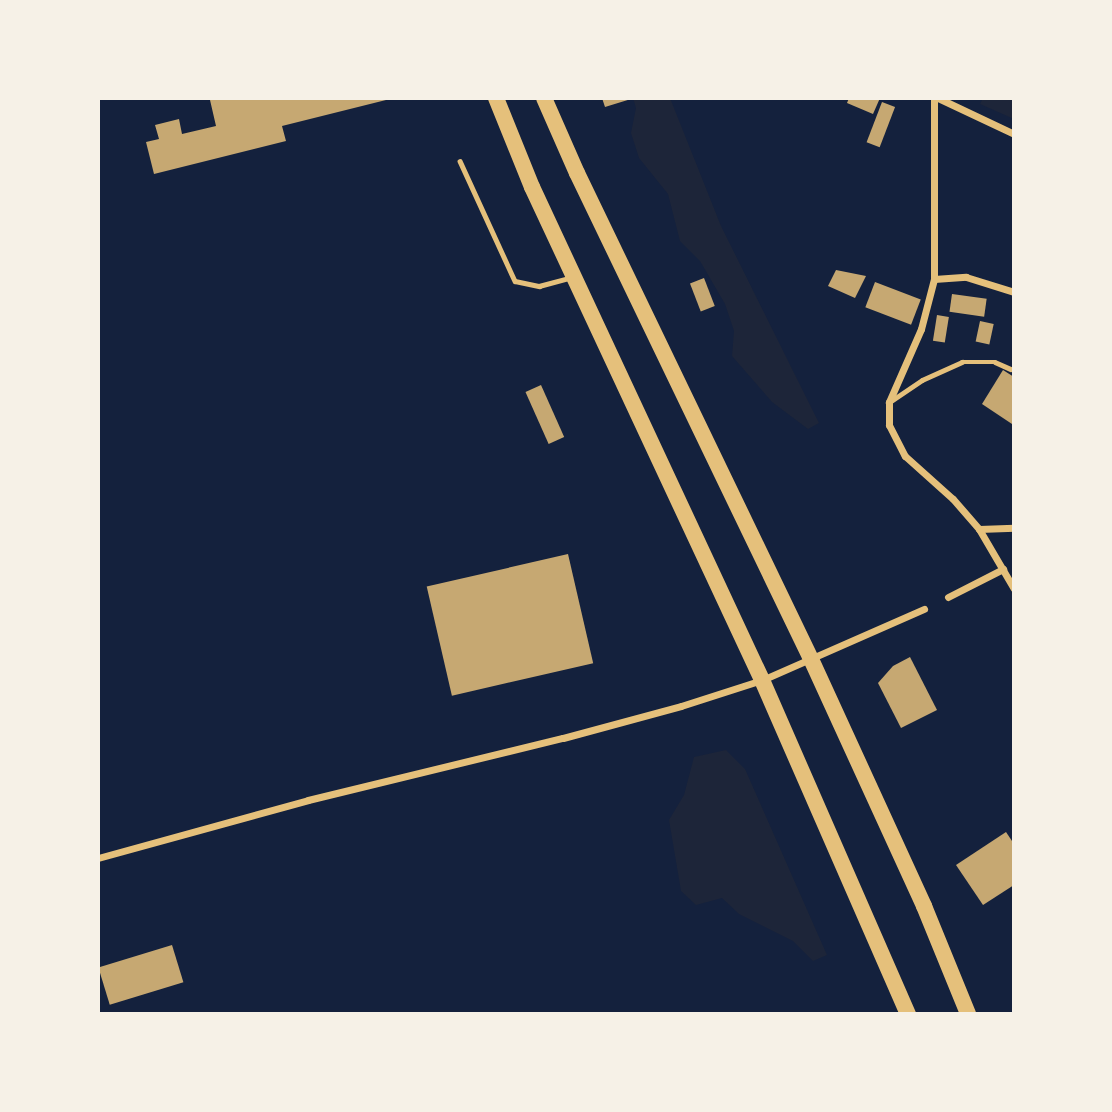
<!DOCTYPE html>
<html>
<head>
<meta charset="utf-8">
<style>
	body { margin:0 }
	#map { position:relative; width:1112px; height:1112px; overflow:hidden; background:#14213d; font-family:Mulish,sans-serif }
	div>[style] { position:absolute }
	.green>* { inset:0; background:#1d2539 }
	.building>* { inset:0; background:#c6a872; transform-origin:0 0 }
	.service>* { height:4.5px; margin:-2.25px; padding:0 2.25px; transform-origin:2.25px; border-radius:2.25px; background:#e5c07b }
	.minor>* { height:7px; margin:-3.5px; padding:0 3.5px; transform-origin:3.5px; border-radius:3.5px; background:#e5c07b }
	.primary>* { height:16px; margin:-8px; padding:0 8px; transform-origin:8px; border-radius:8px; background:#e5c07b }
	span { translate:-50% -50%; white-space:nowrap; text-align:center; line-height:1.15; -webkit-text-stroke:6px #f6f1e7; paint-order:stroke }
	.frame { position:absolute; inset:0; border:100px solid #f6f1e7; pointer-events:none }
</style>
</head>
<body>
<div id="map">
	<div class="green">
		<div style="clip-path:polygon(633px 98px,670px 98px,721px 226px,819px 423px,808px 429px,772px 402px,732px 356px,734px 331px,725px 304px,700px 261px,680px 241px,668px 194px,639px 158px,631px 133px,636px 108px)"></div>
		<div style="clip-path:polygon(983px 98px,1014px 98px,1014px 119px,980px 104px)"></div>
		<div style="clip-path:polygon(726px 750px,745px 769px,827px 955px,813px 961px,793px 941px,739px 914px,722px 898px,696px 905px,681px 891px,669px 820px,684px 795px,694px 757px)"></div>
	</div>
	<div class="building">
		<div style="clip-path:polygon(219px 98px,390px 98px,390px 99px,282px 126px,286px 141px,154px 174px,146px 142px,159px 139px,155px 125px,179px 119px,182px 134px,216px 126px,210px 100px)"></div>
		<div style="clip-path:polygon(602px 98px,631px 98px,631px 99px,605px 107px)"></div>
		<div style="clip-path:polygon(849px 98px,880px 98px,873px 114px,847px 103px)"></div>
		<div style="left:882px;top:102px;width:14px;height:43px;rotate:21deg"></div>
		<div style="clip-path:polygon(836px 270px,866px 276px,855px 298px,828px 286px)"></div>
		<div style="left:704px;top:278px;width:30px;height:15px;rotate:69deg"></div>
		<div style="left:875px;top:282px;width:49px;height:27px;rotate:21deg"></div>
		<div style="left:952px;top:294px;width:35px;height:18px;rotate:8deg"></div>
		<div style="left:937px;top:315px;width:12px;height:26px;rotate:9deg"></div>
		<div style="left:980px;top:321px;width:14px;height:21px;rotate:12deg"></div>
		<div style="clip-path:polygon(1003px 370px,1014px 377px,1012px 424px,982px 404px)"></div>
		<div style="left:541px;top:385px;width:57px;height:17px;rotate:66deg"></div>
		<div style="left:568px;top:554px;width:112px;height:145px;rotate:77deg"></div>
		<div style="clip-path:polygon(910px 657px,937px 710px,901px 728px,878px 683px,893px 666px)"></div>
		<div style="clip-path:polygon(1006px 832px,1014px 844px,1014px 885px,983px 905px,956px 865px)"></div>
		<div style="left:172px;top:945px;width:39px;height:77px;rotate:73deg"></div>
	</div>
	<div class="service">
		<div style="left:460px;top:161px;width:132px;rotate:65.4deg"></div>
		<div style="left:515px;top:281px;width:25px;rotate:12deg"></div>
		<div style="left:539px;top:286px;width:31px;rotate:-15deg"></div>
		<div style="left:891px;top:401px;width:37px;rotate:-34deg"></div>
		<div style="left:922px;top:380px;width:44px;rotate:-24.2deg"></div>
		<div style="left:962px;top:362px;width:33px"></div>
		<div style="left:995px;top:362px;width:17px;rotate:24deg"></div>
	</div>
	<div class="minor">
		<div style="left:934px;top:98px;width:181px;rotate:90deg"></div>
		<div style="left:934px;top:279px;width:52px;rotate:104.6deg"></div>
		<div style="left:921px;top:329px;width:80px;rotate:113.7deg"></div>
		<div style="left:889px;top:402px;width:23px;rotate:90deg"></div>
		<div style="left:889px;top:425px;width:35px;rotate:63deg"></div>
		<div style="left:905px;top:456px;width:64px;rotate:41.9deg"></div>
		<div style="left:953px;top:499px;width:40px;rotate:49deg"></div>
		<div style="left:979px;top:529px;width:69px;rotate:59.7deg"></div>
		<div style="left:938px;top:98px;width:84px;rotate:25.3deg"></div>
		<div style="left:934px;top:279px;width:32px;rotate:-4deg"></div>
		<div style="left:966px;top:277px;width:50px;rotate:17.4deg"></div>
		<div style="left:979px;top:529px;width:35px;rotate:-2deg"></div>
		<div style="left:948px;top:597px;width:62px;rotate:-27deg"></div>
		<div style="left:98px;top:858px;width:218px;rotate:-15.4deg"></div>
		<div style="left:308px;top:800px;width:262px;rotate:-13.7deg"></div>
		<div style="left:563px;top:738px;width:122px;rotate:-15.2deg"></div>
		<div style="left:681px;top:706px;width:85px;rotate:-17.8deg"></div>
		<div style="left:762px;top:680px;width:177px;rotate:-23.7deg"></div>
	</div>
	<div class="primary">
		<div style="left:496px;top:98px;width:96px;rotate:68deg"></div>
		<div style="left:532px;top:187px;width:544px;rotate:64.99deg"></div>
		<div style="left:762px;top:680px;width:365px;rotate:66.4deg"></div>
		<div style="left:544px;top:98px;width:82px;rotate:66.3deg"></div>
		<div style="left:577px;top:173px;width:539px;rotate:64.29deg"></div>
		<div style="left:811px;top:659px;width:272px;rotate:65.4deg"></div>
		<div style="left:924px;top:906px;width:117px;rotate:67.8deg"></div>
	</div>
	<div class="frame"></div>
</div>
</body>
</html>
